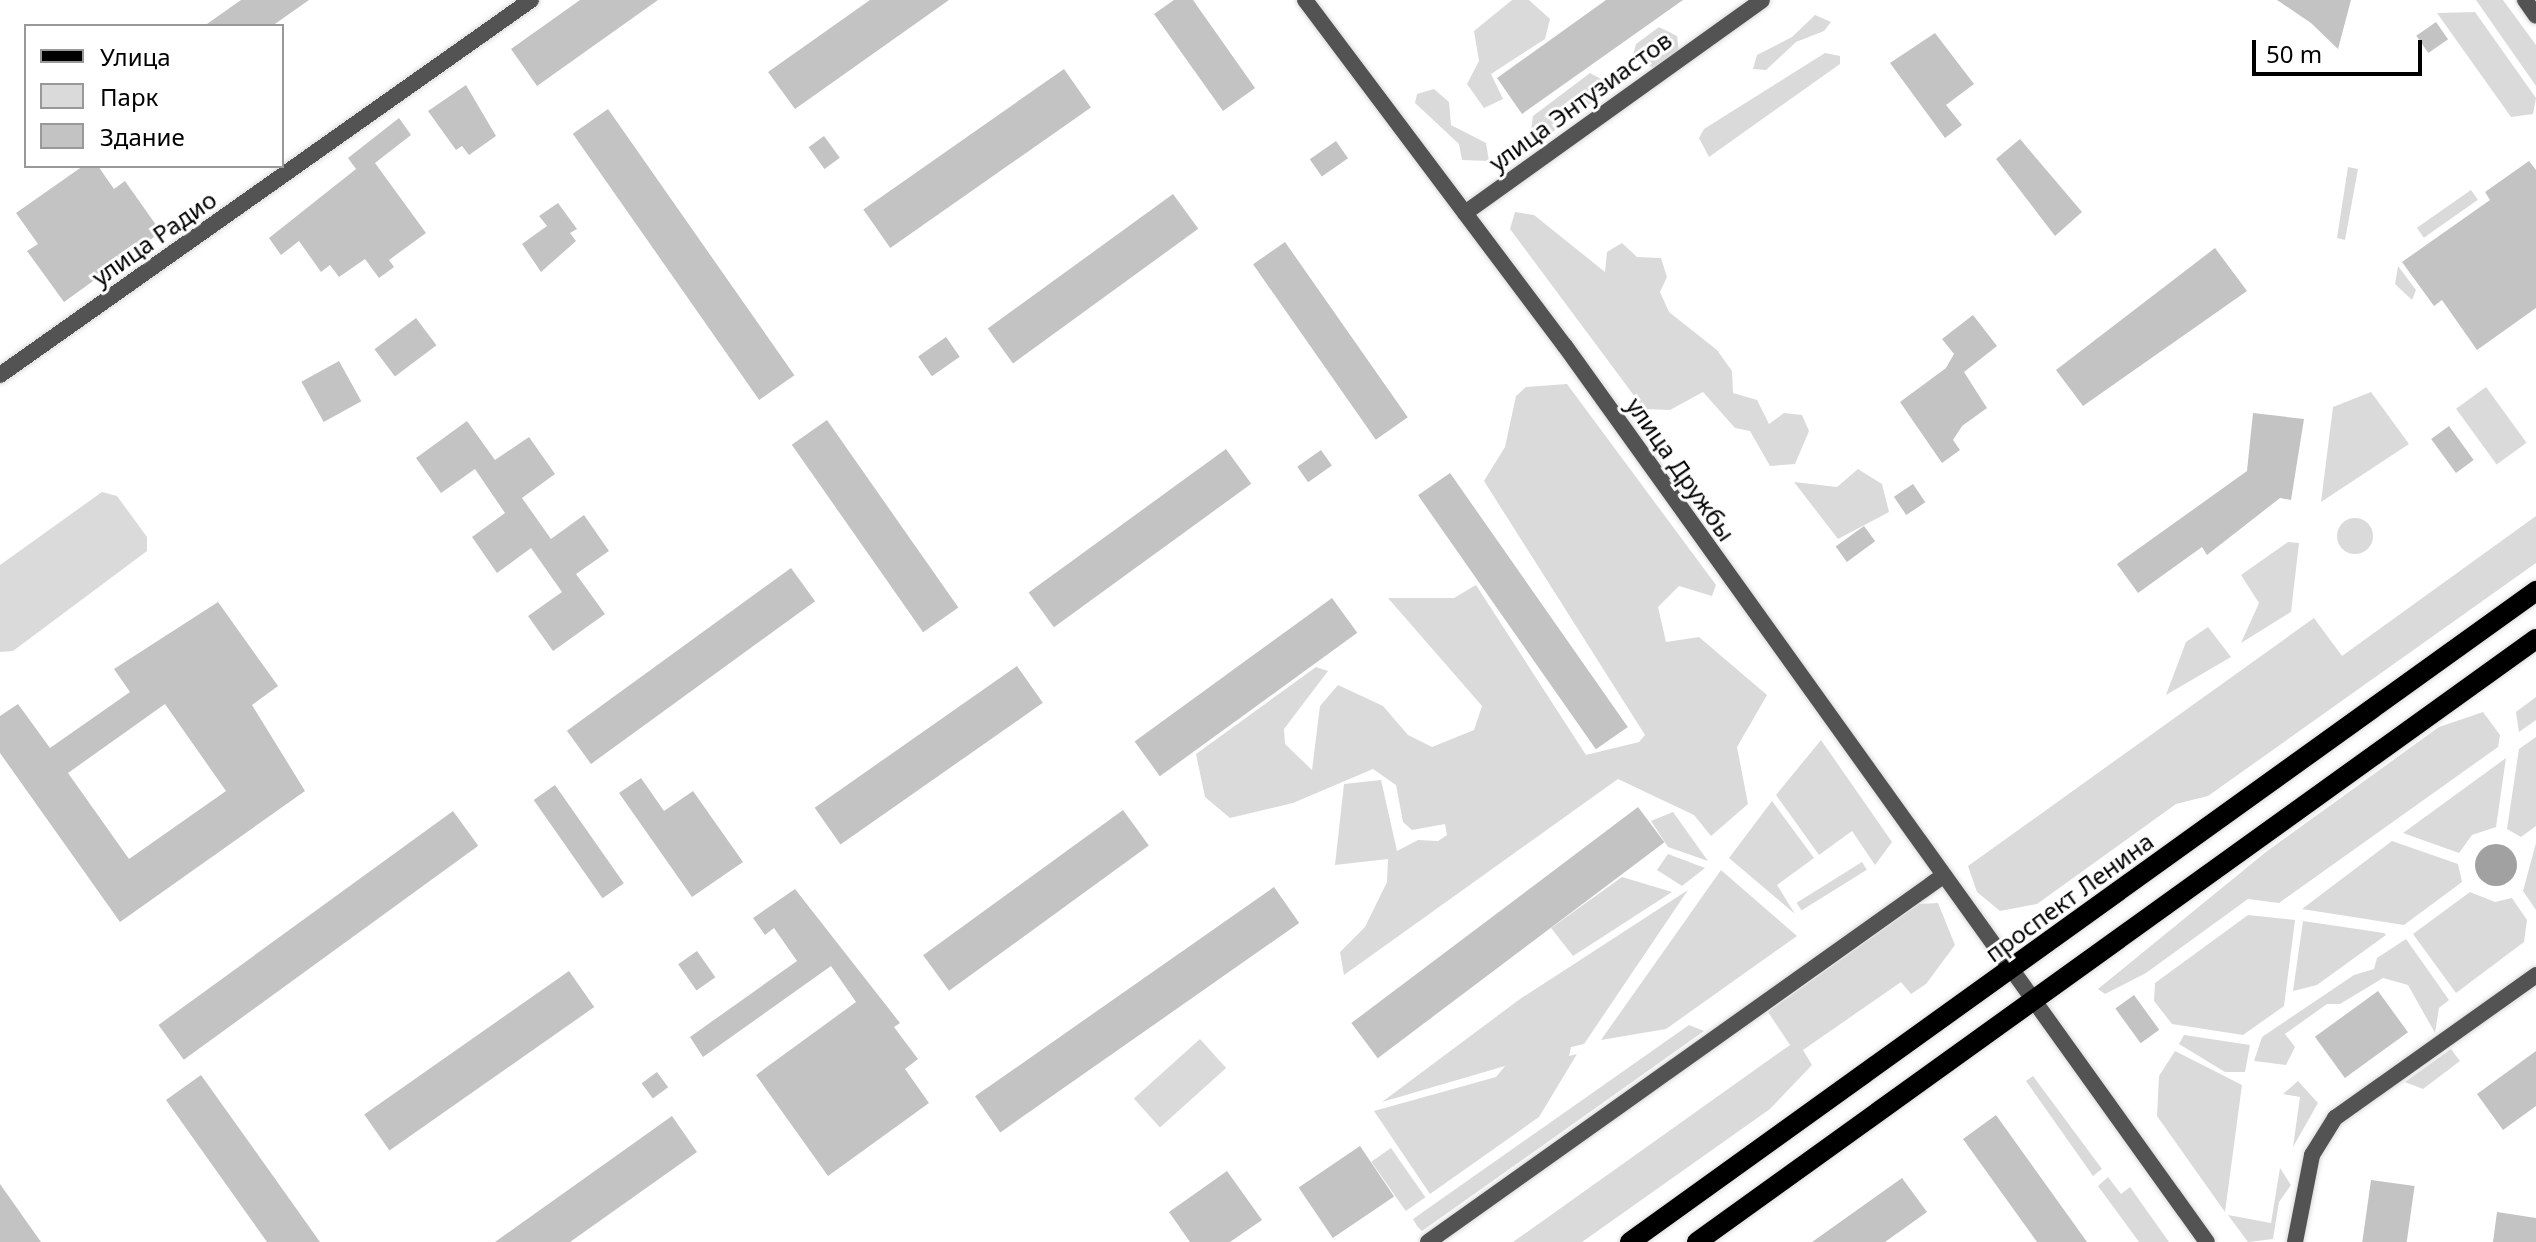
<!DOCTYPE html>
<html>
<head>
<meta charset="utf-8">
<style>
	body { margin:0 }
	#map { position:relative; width:2536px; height:1242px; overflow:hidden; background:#fff; font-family:"Noto Sans",sans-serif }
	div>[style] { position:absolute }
	.green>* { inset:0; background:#dadada; transform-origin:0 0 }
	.round { border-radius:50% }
	.water>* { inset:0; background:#a1a1a1 }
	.building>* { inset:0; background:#c3c3c3; transform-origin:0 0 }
	.roads { filter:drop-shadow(0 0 2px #dbdbdb) drop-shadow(0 0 2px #dbdbdb) }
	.minor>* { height:16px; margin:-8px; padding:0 8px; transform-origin:8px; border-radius:8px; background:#535353 }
	.tertiary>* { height:16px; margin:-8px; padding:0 8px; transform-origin:8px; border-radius:8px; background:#535353 }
	.primary>* { height:20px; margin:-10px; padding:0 10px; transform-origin:10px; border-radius:10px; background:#000 }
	span { translate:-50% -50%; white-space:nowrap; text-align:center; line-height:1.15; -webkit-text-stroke:6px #fff; paint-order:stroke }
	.street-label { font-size:24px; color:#000 }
	.legend { position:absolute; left:24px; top:24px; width:260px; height:144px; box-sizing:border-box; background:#fff; border:2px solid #999; margin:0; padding:10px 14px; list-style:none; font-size:24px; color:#000 }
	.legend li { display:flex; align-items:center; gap:16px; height:40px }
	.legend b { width:40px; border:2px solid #999 }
	.scale { position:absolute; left:2252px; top:40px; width:170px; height:36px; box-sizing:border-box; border:4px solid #000; border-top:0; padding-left:10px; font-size:24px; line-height:28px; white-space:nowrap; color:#000; -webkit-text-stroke:6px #fff; paint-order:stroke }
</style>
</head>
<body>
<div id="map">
	<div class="green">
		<div style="clip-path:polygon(1512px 0,1529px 0,1550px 19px,1545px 39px,1491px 74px,1503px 99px,1484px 108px,1467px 84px,1479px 61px,1474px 31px)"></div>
		<div style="clip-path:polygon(2476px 0,2503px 0,2536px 45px,2536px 86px)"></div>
		<div style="clip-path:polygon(2475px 12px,2536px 98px,2533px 114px,2511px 117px,2437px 13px)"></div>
		<div style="clip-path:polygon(1815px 15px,1831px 22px,1824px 31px,1796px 42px,1766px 70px,1753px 69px,1757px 55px,1792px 37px)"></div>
		<div style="clip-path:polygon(1659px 27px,1677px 36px,1679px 53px,1660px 70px,1632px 59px,1636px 44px)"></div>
		<div style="clip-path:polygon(1825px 53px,1840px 56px,1840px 64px,1709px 157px,1699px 138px,1704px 129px)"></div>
		<div style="clip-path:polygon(1590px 73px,1603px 80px,1603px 94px,1546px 137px,1531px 130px,1533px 116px)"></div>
		<div style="clip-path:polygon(1434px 89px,1449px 102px,1451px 125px,1486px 143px,1489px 161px,1462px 160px,1459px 144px,1415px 103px,1417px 94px)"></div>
		<div style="clip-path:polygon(2348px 167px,2358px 169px,2345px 240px,2337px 238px)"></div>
		<div style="left:2471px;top:190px;width:12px;height:66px;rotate:55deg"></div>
		<div style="clip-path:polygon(1515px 212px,1534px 215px,1605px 272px,1607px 252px,1622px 243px,1637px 257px,1661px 258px,1667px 277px,1660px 292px,1669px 312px,1717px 350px,1732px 371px,1733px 393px,1757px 400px,1769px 424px,1784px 413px,1802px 415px,1809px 431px,1795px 464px,1770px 466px,1750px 431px,1735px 428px,1703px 392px,1670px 410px,1644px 409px,1510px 229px)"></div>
		<div style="clip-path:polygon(2398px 266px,2416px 290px,2412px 300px,2395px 284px)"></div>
		<div style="clip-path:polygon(1567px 384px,1716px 585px,1712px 596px,1679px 586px,1658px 607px,1666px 642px,1699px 637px,1767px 695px,1737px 747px,1748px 804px,1711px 836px,1694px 815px,1618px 779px,1344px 975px,1340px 952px,1365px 927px,1387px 882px,1388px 859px,1335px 865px,1344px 784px,1381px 780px,1397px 851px,1418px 840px,1438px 841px,1447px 835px,1445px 824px,1412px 830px,1403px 822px,1396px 785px,1373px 769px,1293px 803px,1230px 818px,1205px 797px,1196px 754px,1316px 667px,1328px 671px,1284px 729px,1285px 744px,1312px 770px,1320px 706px,1338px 685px,1383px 706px,1408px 735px,1432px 747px,1474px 730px,1482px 706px,1388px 598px,1454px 598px,1476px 585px,1586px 755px,1639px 742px,1645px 735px,1484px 481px,1505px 447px,1516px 396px,1526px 387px)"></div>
		<div style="left:2486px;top:387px;width:69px;height:37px;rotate:54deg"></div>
		<div style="clip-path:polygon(2371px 392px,2409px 444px,2321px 502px,2333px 407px)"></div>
		<div style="clip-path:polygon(1858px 469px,1882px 484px,1889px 512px,1838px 539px,1794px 482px,1837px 487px)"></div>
		<div style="clip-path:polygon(102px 492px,117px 496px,147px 537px,147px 551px,13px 651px,0 652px,0 565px)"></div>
		<div style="clip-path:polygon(2536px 516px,2536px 563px,2208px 796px,2176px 804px,2037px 904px,2000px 911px,1977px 892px,1968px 866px,2314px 618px,2342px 656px)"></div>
		<div class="round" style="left:2337px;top:518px;width:36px;height:36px"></div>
		<div style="clip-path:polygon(2288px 542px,2299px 543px,2291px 612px,2241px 643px,2259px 603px,2241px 575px)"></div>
		<div style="clip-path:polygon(2208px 627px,2231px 657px,2166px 695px,2186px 642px)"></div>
		<div style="clip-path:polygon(2536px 697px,2536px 720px,2519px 732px,2516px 712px)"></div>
		<div style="clip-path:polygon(2483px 712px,2500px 735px,2498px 747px,2279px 903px,2248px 899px,2146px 973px,2105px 994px,2098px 989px,2266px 852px,2439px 727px)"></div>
		<div style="clip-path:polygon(2536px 737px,2536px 826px,2521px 837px,2507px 829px,2519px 749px)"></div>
		<div style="clip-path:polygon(1821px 740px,1892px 842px,1875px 865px,1852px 831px,1819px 855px,1776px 795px)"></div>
		<div style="clip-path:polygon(2506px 758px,2496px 827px,2472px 835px,2459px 853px,2403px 833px)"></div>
		<div style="clip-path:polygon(1772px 801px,1814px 858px,1777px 885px,1795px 914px,1729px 858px)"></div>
		<div style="clip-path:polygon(1673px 812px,1708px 861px,1668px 847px,1651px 821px)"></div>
		<div style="clip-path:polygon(2392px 841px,2458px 864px,2462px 882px,2404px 925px,2302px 909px)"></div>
		<div style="clip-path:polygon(2536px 843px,2536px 910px,2523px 891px)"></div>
		<div style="clip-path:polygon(1668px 854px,1705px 868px,1682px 886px,1657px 870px)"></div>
		<div style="left:1862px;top:862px;width:9px;height:77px;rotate:58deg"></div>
		<div style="clip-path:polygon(1721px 870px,1797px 936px,1666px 1029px,1601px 1040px)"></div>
		<div style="clip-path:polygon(1622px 877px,1672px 892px,1573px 956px,1551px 928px)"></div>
		<div style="clip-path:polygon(1688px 890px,1584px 1044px,1571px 1047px,1569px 1056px,1577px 1054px,1539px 1117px,1430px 1194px,1374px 1111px,1496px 1077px,1505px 1066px,1382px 1102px,1520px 999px)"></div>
		<div style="clip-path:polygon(2470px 892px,2495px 902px,2512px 898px,2527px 920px,2524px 942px,2456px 993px,2413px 934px)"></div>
		<div style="clip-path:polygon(1938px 903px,1955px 945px,1926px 984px,1911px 994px,1901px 982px,1803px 1050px,1812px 1065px,1770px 1109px,1582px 1242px,1513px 1242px,1790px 1045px,1768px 1012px,1919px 904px)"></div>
		<div style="clip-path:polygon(2248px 915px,2295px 920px,2284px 1006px,2243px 1035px,2172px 1024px,2154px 1001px,2155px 983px)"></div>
		<div style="clip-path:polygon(2303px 921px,2384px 933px,2386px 935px,2317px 985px,2293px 991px)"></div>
		<div style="clip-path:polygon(2406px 939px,2449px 1000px,2439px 1008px,2435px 1033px,2408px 985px,2383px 978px,2340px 1004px,2327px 1004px,2285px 1034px,2295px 1047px,2286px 1065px,2254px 1061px,2262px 1037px,2354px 975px,2374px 969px,2377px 958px)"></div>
		<div style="clip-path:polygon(1689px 1025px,1704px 1031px,1422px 1231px,1417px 1226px,1413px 1219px)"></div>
		<div style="clip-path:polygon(2184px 1035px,2250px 1045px,2245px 1072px,2225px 1072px,2179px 1044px)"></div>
		<div style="left:1200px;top:1039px;width:39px;height:89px;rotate:48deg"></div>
		<div style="clip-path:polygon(2451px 1049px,2460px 1061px,2423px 1089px,2405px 1082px)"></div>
		<div style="clip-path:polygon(2175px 1051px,2242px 1085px,2225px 1212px,2157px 1116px,2159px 1076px)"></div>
		<div style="clip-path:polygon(2033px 1076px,2102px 1169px,2093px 1176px,2026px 1081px)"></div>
		<div style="clip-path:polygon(2298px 1081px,2318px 1103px,2293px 1147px,2300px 1097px,2283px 1094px)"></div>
		<div style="left:1391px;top:1148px;width:60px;height:24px;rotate:55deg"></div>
		<div style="clip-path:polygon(2280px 1168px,2291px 1185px,2279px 1202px,2273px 1239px,2248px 1242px,2228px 1215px,2271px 1223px)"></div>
		<div style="clip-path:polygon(2108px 1177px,2121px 1194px,2130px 1187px,2169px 1242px,2139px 1242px,2098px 1186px)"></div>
	</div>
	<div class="water">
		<div class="round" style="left:2475px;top:844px;width:42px;height:42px"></div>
	</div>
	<div class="building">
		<div style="clip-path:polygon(241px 0,309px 0,272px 26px,204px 26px)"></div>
		<div style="clip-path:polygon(580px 0,658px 0,537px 86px,511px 49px)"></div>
		<div style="clip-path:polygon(870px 0,949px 0,795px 109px,768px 72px)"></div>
		<div style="clip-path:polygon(1174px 0,1193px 0,1255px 88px,1223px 111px,1154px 14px)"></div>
		<div style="clip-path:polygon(1606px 0,1683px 0,1522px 114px,1497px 78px)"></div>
		<div style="clip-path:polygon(2277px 0,2351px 0,2338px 49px,2311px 23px)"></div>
		<div style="left:2436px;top:22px;width:21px;height:24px;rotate:55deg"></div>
		<div style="clip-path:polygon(1935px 33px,1974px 84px,1946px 105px,1962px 125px,1945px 138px,1890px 63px)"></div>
		<div style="left:1064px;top:69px;width:47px;height:245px;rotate:55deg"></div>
		<div style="clip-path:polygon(466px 85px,496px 136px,469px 155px,462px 146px,456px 150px,428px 111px)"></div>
		<div style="left:608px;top:109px;width:325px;height:43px;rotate:55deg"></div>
		<div style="clip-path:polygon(399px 118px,411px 135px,375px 163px,426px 233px,389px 260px,394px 267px,379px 278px,365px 259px,339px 277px,330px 265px,321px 272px,299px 241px,281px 255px,269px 238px,356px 169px,348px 158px)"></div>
		<div style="left:824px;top:136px;width:27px;height:19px;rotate:54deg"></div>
		<div style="clip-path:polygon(2020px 139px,2082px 212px,2055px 236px,1996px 159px)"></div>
		<div style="left:1336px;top:141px;width:21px;height:32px;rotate:55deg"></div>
		<div style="clip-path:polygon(2529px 161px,2536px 170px,2536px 308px,2477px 350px,2442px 300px,2434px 306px,2402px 262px,2490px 200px,2485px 192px)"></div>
		<div style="clip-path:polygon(83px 166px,98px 166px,114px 189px,125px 181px,161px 232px,64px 302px,27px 251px,38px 244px,16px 213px)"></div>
		<div style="left:1173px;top:194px;width:43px;height:229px;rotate:54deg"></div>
		<div style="clip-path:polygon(558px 203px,577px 229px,570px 233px,576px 241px,541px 272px,522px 244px,547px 226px,539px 216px)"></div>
		<div style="left:1285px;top:242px;width:214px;height:39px;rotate:55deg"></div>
		<div style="clip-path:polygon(2215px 248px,2247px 291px,2083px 406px,2056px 370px)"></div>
		<div style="clip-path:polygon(1973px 315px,1997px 346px,1964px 372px,1987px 408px,1962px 426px,1953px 440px,1960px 450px,1942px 463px,1900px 402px,1946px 368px,1954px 354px,1942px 339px)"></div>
		<div style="left:416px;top:318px;width:34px;height:52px;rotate:53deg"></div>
		<div style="left:946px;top:337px;width:24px;height:34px;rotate:55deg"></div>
		<div style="left:339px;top:361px;width:46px;height:43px;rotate:61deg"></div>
		<div style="clip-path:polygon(2253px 413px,2304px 419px,2291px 500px,2280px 498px,2207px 555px,2202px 547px,2138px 593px,2117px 564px,2247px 471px)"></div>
		<div style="left:827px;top:420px;width:229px;height:43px;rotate:55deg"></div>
		<div style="clip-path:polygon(467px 421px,495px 460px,529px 437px,555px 474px,522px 498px,551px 539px,584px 515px,609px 551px,576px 574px,605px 614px,553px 651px,528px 616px,562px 592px,531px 548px,497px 573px,472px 537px,505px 513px,475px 469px,441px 493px,416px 458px)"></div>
		<div style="left:2449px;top:426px;width:42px;height:22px;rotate:54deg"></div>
		<div style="left:1226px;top:449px;width:43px;height:244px;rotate:54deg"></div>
		<div style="left:1321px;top:450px;width:19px;height:29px;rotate:55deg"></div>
		<div style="left:1450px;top:473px;width:310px;height:39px;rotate:55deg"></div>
		<div style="left:1913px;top:484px;width:22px;height:23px;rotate:56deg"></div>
		<div style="left:1864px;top:526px;width:19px;height:35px;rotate:54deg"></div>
		<div style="left:791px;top:568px;width:41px;height:277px;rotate:54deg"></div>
		<div style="left:1332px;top:598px;width:43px;height:244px;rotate:54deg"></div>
		<div style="clip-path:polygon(evenodd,218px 602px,278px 686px,252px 705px,305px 791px,120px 922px,0 753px,0 716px,18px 704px,50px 748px,130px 692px,114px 669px,218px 602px,165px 704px,226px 791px,129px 859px,68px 773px,165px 704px)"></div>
		<div style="left:1017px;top:666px;width:45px;height:247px;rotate:55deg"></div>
		<div style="clip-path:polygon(641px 778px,664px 811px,693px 791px,743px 862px,692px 897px,619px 793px)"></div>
		<div style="left:555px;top:785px;width:120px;height:26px;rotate:55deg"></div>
		<div style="left:1638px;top:807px;width:44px;height:359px;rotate:53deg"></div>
		<div style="left:1123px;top:810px;width:44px;height:247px;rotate:54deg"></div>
		<div style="left:453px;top:811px;width:43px;height:364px;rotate:54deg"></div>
		<div style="left:1274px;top:887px;width:44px;height:365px;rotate:55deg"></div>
		<div style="clip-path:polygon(795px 889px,900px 1023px,894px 1027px,918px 1059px,905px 1069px,929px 1103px,828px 1176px,756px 1075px,856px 1002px,831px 966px,703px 1057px,690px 1037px,797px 961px,774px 928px,765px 935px,753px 918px)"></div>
		<div style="left:697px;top:951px;width:32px;height:23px;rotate:55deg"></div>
		<div style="left:569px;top:971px;width:44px;height:250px;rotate:55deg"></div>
		<div style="left:2378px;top:991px;width:51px;height:78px;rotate:54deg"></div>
		<div style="left:2134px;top:995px;width:43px;height:23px;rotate:54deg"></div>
		<div style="clip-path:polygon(2536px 1051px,2536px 1106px,2503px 1130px,2477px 1094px)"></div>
		<div style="left:657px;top:1072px;width:19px;height:19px;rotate:54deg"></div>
		<div style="clip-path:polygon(201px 1075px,256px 1152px,320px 1242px,267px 1242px,166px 1100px)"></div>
		<div style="clip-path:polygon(1996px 1115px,2087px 1242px,2037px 1242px,1963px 1139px)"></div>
		<div style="clip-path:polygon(672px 1116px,697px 1152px,570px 1242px,495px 1242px)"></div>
		<div style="left:1360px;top:1146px;width:61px;height:74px;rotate:56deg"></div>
		<div style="clip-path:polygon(1227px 1171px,1262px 1220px,1230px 1242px,1190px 1242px,1169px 1212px)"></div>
		<div style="clip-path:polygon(1902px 1178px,1927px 1212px,1885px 1242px,1812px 1242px)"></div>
		<div style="left:2371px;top:1180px;width:44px;height:63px;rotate:8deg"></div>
		<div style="clip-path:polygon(0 1184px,41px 1242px,0 1242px)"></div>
		<div style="clip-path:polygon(2497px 1212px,2536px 1218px,2536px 1242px,2493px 1242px)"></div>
	</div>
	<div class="roads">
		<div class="minor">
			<div style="left:1465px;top:213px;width:365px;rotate:-35.6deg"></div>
			<div style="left:0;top:375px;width:650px;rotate:-35.23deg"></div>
			<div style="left:1428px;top:1242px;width:628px;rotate:-35.41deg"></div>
			<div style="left:2295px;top:1242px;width:89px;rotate:-78.9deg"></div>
			<div style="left:2312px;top:1155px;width:44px;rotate:-58.1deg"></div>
			<div style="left:2335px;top:1118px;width:247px;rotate:-35.4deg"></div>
		</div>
		<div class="tertiary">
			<div style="left:1305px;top:0;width:433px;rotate:53.1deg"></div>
			<div style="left:1565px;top:346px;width:1102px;rotate:54.38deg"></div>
			<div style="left:2525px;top:0;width:19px;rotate:55deg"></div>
		</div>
		<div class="primary">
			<div style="left:1630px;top:1242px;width:1116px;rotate:-35.7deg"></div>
			<div style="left:1697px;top:1242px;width:1033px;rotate:-35.71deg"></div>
		</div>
	</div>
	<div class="street-label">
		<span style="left:1580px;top:101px;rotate:-36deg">улица Энтузиастов</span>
		<span style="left:154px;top:238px;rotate:-35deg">улица Радио</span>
		<span style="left:1681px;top:469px;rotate:55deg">улица Дружбы</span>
		<span style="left:2069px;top:897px;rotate:-36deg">проспект Ленина</span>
	</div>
	<ul class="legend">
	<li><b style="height:10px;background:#000"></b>Улица</li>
	<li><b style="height:22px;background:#dadada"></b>Парк</li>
	<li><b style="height:22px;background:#c3c3c3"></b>Здание</li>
	</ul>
	<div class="scale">50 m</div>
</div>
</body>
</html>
